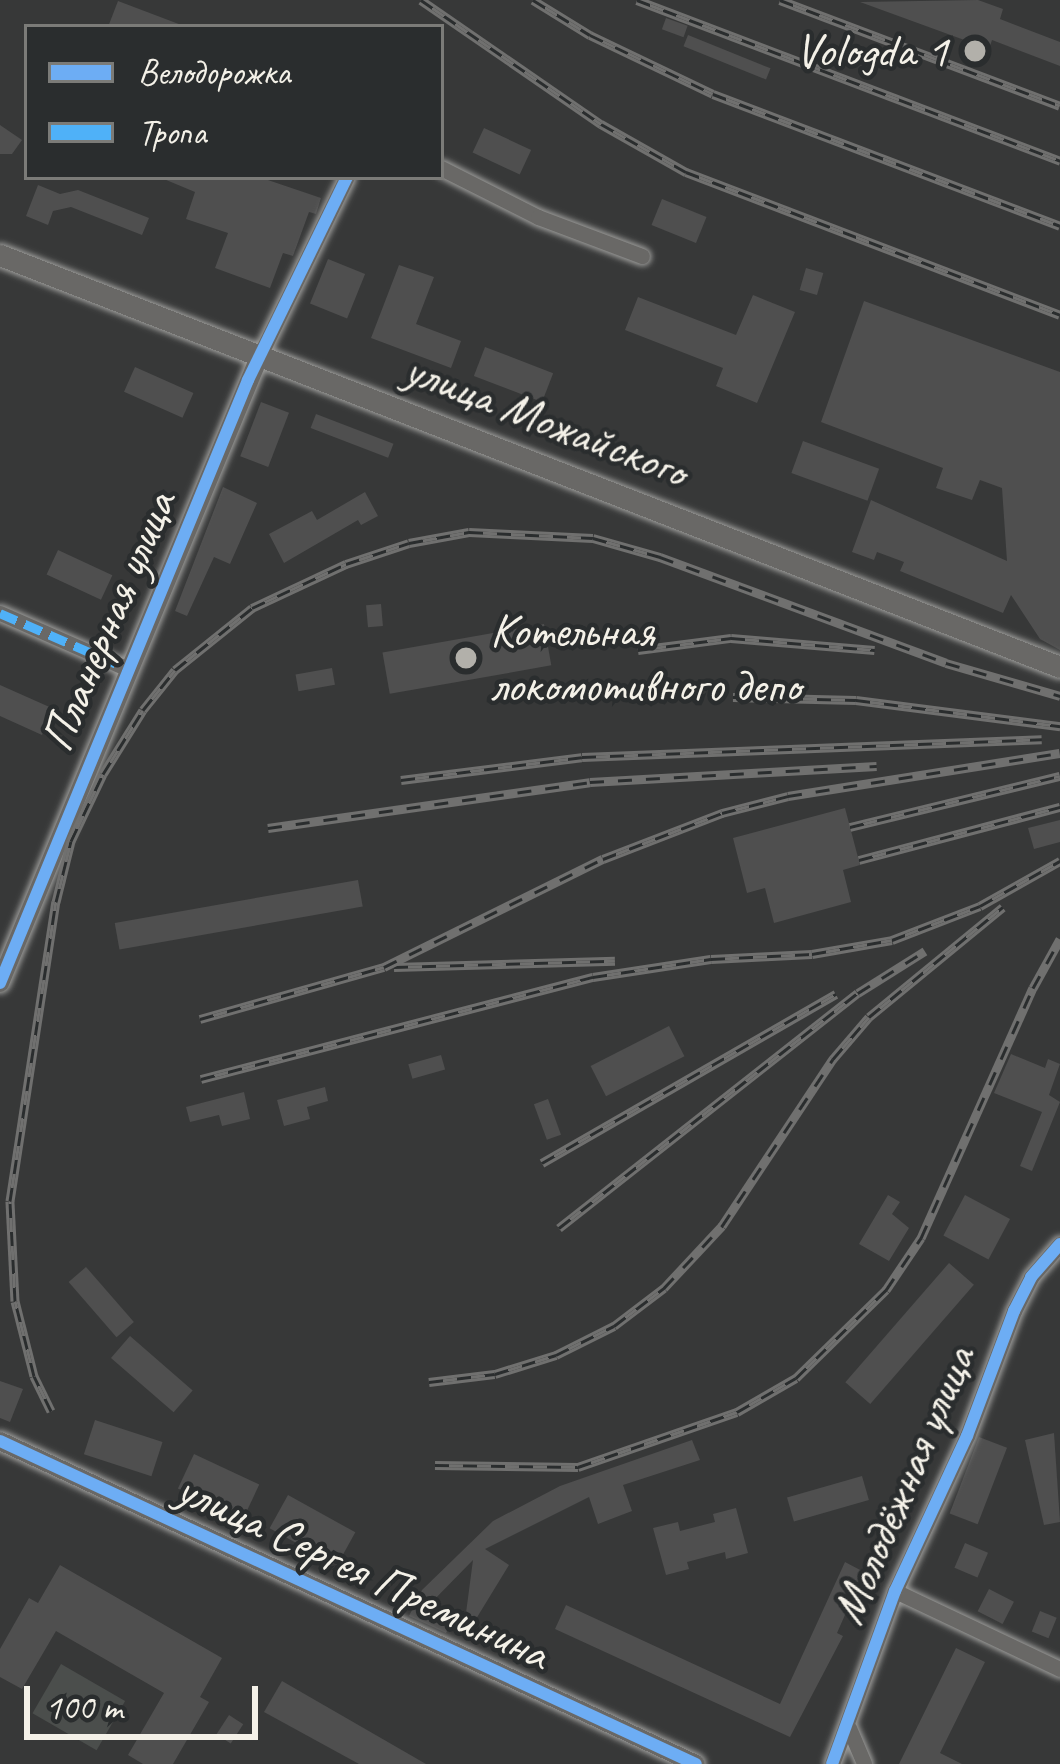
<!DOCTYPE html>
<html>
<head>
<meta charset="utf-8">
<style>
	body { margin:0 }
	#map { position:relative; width:1060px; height:1764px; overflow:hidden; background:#373838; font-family:Caveat,sans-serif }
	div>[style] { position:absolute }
	.green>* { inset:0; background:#4b4e4c; transform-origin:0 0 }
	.building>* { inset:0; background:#4f4f4f; transform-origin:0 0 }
	.roads { filter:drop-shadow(0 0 3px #9d9d9b) drop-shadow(0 0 3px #9d9d9b) }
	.minor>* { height:15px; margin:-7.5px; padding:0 7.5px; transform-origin:7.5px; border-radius:7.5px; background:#696866 }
	.tertiary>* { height:18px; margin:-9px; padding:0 9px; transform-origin:9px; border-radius:9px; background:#696866 }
	.secondary>* { height:21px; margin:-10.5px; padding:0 10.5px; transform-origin:10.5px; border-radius:10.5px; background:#696866 }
	.rail>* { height:9px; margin-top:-4.5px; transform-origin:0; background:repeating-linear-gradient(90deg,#2a2d2e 0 14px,#70706f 0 28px); box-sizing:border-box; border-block:3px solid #70706f }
	.quiet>* { height:9px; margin-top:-4.5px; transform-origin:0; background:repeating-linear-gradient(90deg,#4fb1f8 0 18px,transparent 0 27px) }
	.cycleway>* { height:12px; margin:-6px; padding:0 6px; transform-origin:6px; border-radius:6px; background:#6dadf4 }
	.dots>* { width:33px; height:33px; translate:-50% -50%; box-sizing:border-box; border:6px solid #2a2d2e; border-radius:50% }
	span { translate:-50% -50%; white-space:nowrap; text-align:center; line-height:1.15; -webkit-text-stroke:9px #2a2d2e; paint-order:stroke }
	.poi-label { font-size:48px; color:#f4f1e8 }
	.right { translate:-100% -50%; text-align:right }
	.left { translate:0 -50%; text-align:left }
	.street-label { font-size:48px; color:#f4f1e8 }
	.legend { position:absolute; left:24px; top:24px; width:420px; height:156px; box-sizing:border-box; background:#2a2d2e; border:3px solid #7b7b78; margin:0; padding:15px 21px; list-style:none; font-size:36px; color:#f4f1e8 }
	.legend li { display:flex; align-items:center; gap:24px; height:60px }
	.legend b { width:60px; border:3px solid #7b7b78 }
	.scale { position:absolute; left:24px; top:1686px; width:234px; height:54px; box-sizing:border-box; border:6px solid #f4f1e8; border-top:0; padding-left:15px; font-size:36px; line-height:42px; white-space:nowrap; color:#f4f1e8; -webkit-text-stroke:9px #2a2d2e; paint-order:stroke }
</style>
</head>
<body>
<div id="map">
	<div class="green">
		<div style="left:61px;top:1664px;width:74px;height:57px;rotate:30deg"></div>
	</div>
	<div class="building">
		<div style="clip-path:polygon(978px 0,1003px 9px,1000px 19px,1060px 42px,1060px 66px,992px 40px,989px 49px,860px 2px)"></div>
		<div style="clip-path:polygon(118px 1px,184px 26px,184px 27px,108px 27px)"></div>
		<div style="left:666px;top:18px;width:23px;height:12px;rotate:20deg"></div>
		<div style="left:688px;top:35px;width:89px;height:12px;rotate:22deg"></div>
		<div style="clip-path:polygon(0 125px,22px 140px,12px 154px,0 154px)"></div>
		<div style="left:484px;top:128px;width:52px;height:27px;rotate:25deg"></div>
		<div style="clip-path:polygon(159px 177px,259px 177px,321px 198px,316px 214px,309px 212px,293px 256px,283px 253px,270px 288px,215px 268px,228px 233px,186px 219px,195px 192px)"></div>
		<div style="clip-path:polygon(38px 185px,60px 194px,78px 190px,149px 218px,142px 235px,71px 207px,53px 211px,48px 225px,26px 216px)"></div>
		<div style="left:662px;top:199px;width:48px;height:28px;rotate:22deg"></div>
		<div style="left:328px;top:259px;width:40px;height:48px;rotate:22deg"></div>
		<div style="clip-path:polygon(399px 265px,434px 277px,416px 324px,461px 341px,451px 368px,371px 338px)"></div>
		<div style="left:806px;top:268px;width:18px;height:23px;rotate:16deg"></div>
		<div style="clip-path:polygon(753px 295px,795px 312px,757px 403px,716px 386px,723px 368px,625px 330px,638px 297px,736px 335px)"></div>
		<div style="clip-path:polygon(864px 301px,1060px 372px,1060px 650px,1040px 639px,1011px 595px,1003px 613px,900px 571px,904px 562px,877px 552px,874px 560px,852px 552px,871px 500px,1007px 561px,1002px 488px,980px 480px,972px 500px,936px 488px,943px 468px,821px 422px)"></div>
		<div style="left:485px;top:347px;width:73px;height:31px;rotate:21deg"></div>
		<div style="left:135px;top:367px;width:64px;height:27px;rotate:24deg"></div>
		<div style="left:261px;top:402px;width:30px;height:58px;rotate:21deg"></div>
		<div style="left:316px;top:414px;width:83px;height:15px;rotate:21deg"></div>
		<div style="left:803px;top:441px;width:81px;height:34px;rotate:20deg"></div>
		<div style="clip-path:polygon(223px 487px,257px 503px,230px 564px,214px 557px,187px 616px,175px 611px)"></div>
		<div style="clip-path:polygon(365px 492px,378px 516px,361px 525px,358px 520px,284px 563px,269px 534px,312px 511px,317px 520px)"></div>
		<div style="left:58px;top:550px;width:60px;height:27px;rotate:25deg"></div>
		<div style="left:381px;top:604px;width:22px;height:15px;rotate:85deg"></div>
		<div style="left:544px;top:624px;width:42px;height:164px;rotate:80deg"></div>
		<div style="left:332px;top:668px;width:17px;height:37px;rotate:80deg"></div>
		<div style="clip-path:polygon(0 685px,54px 709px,42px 735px,0 716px)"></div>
		<div style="clip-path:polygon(845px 808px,860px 865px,843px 870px,851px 902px,774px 923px,765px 888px,747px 893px,733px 838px)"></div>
		<div style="clip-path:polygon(1060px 820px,1060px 842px,1034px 849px,1028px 828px)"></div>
		<div style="left:358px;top:880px;width:27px;height:247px;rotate:80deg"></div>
		<div style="left:669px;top:1026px;width:34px;height:88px;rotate:63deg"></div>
		<div style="clip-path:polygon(1011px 1054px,1045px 1068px,1048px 1059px,1060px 1064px,1049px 1095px,1060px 1102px,1032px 1171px,1020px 1166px,1042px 1112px,994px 1093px)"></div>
		<div style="left:441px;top:1055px;width:15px;height:34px;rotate:74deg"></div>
		<div style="clip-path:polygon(325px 1087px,328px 1101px,307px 1107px,310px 1119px,284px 1126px,277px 1100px)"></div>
		<div style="clip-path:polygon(244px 1092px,250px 1119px,222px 1126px,219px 1115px,190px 1122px,186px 1107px)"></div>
		<div style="left:548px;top:1099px;width:38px;height:15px;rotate:70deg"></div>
		<div style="clip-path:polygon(888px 1195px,900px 1202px,892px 1214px,909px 1228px,889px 1261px,859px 1244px)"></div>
		<div style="left:965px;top:1195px;width:51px;height:46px;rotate:28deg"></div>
		<div style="left:949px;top:1263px;width:33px;height:158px;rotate:41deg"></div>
		<div style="left:86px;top:1267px;width:73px;height:23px;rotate:49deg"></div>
		<div style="left:130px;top:1336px;width:83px;height:29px;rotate:41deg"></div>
		<div style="clip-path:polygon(0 1381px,23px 1389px,10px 1422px,0 1418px)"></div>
		<div style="left:95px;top:1420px;width:71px;height:36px;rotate:18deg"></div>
		<div style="clip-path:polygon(1054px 1433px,1060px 1522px,1044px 1525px,1025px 1440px)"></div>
		<div style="left:979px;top:1437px;width:30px;height:82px;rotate:21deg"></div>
		<div style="clip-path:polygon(692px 1440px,700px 1460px,623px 1485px,632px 1511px,598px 1524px,589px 1497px,485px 1549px,509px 1565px,476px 1619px,466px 1613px,473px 1560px,429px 1605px,451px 1624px,446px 1633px,409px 1616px,422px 1590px,493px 1521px,560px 1486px)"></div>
		<div style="left:194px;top:1454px;width:72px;height:38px;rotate:25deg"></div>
		<div style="left:862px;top:1476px;width:25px;height:78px;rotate:74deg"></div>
		<div style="left:288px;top:1495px;width:77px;height:38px;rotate:29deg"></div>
		<div style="clip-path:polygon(736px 1508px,748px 1553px,726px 1559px,725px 1552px,687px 1562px,689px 1569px,666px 1575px,653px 1528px,678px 1522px,680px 1531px,715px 1522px,713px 1514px)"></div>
		<div style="left:965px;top:1543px;width:25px;height:27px;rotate:23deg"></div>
		<div style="clip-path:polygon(845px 1562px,864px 1572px,837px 1633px,843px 1636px,790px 1737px,555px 1629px,566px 1605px,780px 1704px)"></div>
		<div style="clip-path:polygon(60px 1565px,222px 1658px,200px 1697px,209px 1702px,173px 1764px,143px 1764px,128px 1755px,164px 1693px,56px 1631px,22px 1689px,0 1677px,0 1649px,29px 1598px,38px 1603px)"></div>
		<div style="left:989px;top:1589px;width:28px;height:25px;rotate:27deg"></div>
		<div style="left:1040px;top:1611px;width:18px;height:22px;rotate:22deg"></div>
		<div style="clip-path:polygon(956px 1648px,985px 1662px,940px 1753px,962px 1764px,899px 1764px)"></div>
		<div style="clip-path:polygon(282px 1681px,426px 1764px,359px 1764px,264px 1712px)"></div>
		<div style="left:229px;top:1715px;width:17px;height:23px;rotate:33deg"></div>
	</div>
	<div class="roads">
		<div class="minor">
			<div style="left:441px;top:168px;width:109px;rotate:26.8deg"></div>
			<div style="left:538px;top:217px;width:111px;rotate:20.6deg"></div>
			<div style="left:260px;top:355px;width:198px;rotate:-64deg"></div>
			<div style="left:0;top:613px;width:137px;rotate:23.6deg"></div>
			<div style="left:895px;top:1591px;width:183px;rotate:25.3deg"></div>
			<div style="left:849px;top:1728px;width:39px;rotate:67deg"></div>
			<div style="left:832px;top:1764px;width:184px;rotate:-70deg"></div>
			<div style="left:895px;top:1591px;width:171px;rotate:-65.1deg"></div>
			<div style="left:967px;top:1436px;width:134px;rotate:-69.4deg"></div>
			<div style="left:1014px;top:1311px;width:38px;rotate:-63deg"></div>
			<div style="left:1031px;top:1277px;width:44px;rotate:-48.7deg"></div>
		</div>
		<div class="tertiary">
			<div style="left:0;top:983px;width:680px;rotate:-67.51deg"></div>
			<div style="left:0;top:1441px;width:767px;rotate:24.9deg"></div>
		</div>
		<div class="secondary">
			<div style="left:0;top:255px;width:1137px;rotate:21.24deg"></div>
		</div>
	</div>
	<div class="rail">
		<div style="left:421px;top:0;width:219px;rotate:34.6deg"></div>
		<div style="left:601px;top:124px;width:98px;rotate:29.5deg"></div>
		<div style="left:686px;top:172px;width:400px;rotate:20.9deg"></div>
		<div style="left:533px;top:0;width:67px;rotate:31.6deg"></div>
		<div style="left:590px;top:35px;width:136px;rotate:25.6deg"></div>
		<div style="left:713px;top:94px;width:371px;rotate:20.8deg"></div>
		<div style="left:637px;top:0;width:453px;rotate:20.8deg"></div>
		<div style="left:780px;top:0;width:299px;rotate:20.7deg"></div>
		<div style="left:638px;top:650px;width:94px;rotate:-7.4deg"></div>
		<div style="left:731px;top:638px;width:144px;rotate:4.8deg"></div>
		<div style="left:733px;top:697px;width:123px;rotate:1.4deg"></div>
		<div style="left:856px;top:700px;width:206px;rotate:7.3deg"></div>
		<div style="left:401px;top:780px;width:182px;rotate:-7.2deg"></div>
		<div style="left:582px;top:757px;width:460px;rotate:-2.2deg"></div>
		<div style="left:850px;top:827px;width:216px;rotate:-13.7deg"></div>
		<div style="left:268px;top:828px;width:325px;rotate:-8.1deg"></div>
		<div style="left:590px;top:782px;width:287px;rotate:-3.2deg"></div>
		<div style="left:859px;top:860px;width:208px;rotate:-14.8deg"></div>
		<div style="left:394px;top:967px;width:221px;rotate:-1.6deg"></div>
		<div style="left:200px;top:1019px;width:191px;rotate:-15.8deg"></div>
		<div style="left:384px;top:967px;width:244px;rotate:-26.3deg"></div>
		<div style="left:603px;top:859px;width:128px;rotate:-21.1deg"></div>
		<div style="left:722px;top:813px;width:68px;rotate:-14.4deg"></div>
		<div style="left:788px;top:796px;width:275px;rotate:-9deg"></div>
		<div style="left:201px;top:1079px;width:405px;rotate:-14.6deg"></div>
		<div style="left:593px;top:977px;width:119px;rotate:-8.7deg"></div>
		<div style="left:711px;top:959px;width:101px;rotate:-2.8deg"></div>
		<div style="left:812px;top:954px;width:81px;rotate:-9.9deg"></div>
		<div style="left:892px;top:940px;width:94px;rotate:-21.1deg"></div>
		<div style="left:980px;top:906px;width:92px;rotate:-29.4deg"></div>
		<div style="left:542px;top:1163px;width:339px;rotate:-29.9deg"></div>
		<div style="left:559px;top:1228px;width:380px;rotate:-38.2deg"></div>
		<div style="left:858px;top:993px;width:79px;rotate:-32.1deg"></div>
		<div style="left:429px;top:1382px;width:66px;rotate:-6.9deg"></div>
		<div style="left:495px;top:1374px;width:64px;rotate:-17.3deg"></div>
		<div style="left:556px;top:1355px;width:65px;rotate:-26.6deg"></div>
		<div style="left:614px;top:1326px;width:63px;rotate:-37.2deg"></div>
		<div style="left:664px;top:1288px;width:85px;rotate:-46.9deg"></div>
		<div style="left:722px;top:1226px;width:201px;rotate:-56.4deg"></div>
		<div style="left:833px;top:1059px;width:55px;rotate:-49.4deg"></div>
		<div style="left:869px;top:1017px;width:173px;rotate:-39.4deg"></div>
		<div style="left:51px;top:1411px;width:39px;rotate:-116deg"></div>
		<div style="left:34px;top:1376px;width:77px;rotate:-104.2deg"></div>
		<div style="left:15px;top:1301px;width:100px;rotate:-92.9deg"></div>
		<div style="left:10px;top:1201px;width:303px;rotate:-81.3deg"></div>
		<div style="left:56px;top:902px;width:63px;rotate:-76.2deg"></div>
		<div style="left:71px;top:841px;width:74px;rotate:-64.5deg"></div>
		<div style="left:103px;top:774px;width:75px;rotate:-58deg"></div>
		<div style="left:143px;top:710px;width:51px;rotate:-51.3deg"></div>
		<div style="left:175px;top:670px;width:99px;rotate:-38.8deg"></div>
		<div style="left:252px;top:608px;width:104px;rotate:-25.1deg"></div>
		<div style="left:346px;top:564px;width:66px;rotate:-18.4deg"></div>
		<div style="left:409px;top:543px;width:61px;rotate:-10.4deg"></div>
		<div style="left:469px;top:532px;width:124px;rotate:2.8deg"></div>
		<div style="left:593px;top:538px;width:70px;rotate:15.8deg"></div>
		<div style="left:660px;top:557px;width:305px;rotate:20.3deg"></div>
		<div style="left:946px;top:663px;width:119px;rotate:16.1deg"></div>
		<div style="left:435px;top:1465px;width:143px;rotate:0.8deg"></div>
		<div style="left:578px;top:1467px;width:168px;rotate:-19.1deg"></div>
		<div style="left:737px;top:1412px;width:68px;rotate:-30deg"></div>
		<div style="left:796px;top:1378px;width:126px;rotate:-44.4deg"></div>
		<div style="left:886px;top:1290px;width:63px;rotate:-56.1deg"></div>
		<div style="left:921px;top:1238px;width:274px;rotate:-65.9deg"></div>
		<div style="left:1033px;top:988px;width:56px;rotate:-61.1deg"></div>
	</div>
	<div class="quiet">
		<div style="left:0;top:613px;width:137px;rotate:23.6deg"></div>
	</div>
	<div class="cycleway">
		<div style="left:0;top:983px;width:652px;rotate:-67.64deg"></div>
		<div style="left:248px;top:380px;width:226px;rotate:-64deg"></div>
		<div style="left:0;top:1441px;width:767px;rotate:24.9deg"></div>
		<div style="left:832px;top:1764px;width:184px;rotate:-70deg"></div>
		<div style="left:895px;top:1591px;width:171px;rotate:-65.1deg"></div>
		<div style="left:967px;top:1436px;width:134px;rotate:-69.4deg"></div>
		<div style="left:1014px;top:1311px;width:38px;rotate:-63deg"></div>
		<div style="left:1031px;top:1277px;width:44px;rotate:-48.7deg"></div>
	</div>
	<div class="dots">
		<div style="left:975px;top:51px;background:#b2b0aa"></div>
		<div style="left:466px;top:658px;background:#b2b0aa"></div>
	</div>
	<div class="poi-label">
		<span class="right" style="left:948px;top:51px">Vologda 1</span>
		<span class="left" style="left:490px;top:658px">Котельная<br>локомотивного депо</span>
	</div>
	<div class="street-label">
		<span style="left:546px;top:420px;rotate:21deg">улица Можайского</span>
		<span style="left:108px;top:621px;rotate:-67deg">Планерная улица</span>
		<span style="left:903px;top:1485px;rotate:-67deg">Молодёжная улица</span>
		<span style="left:363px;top:1571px;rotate:25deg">улица Сергея Преминина</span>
	</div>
	<ul class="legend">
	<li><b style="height:15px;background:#6dadf4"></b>Велодорожка</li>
	<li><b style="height:15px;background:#4fb1f8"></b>Тропа</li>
	</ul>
	<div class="scale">100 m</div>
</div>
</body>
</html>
